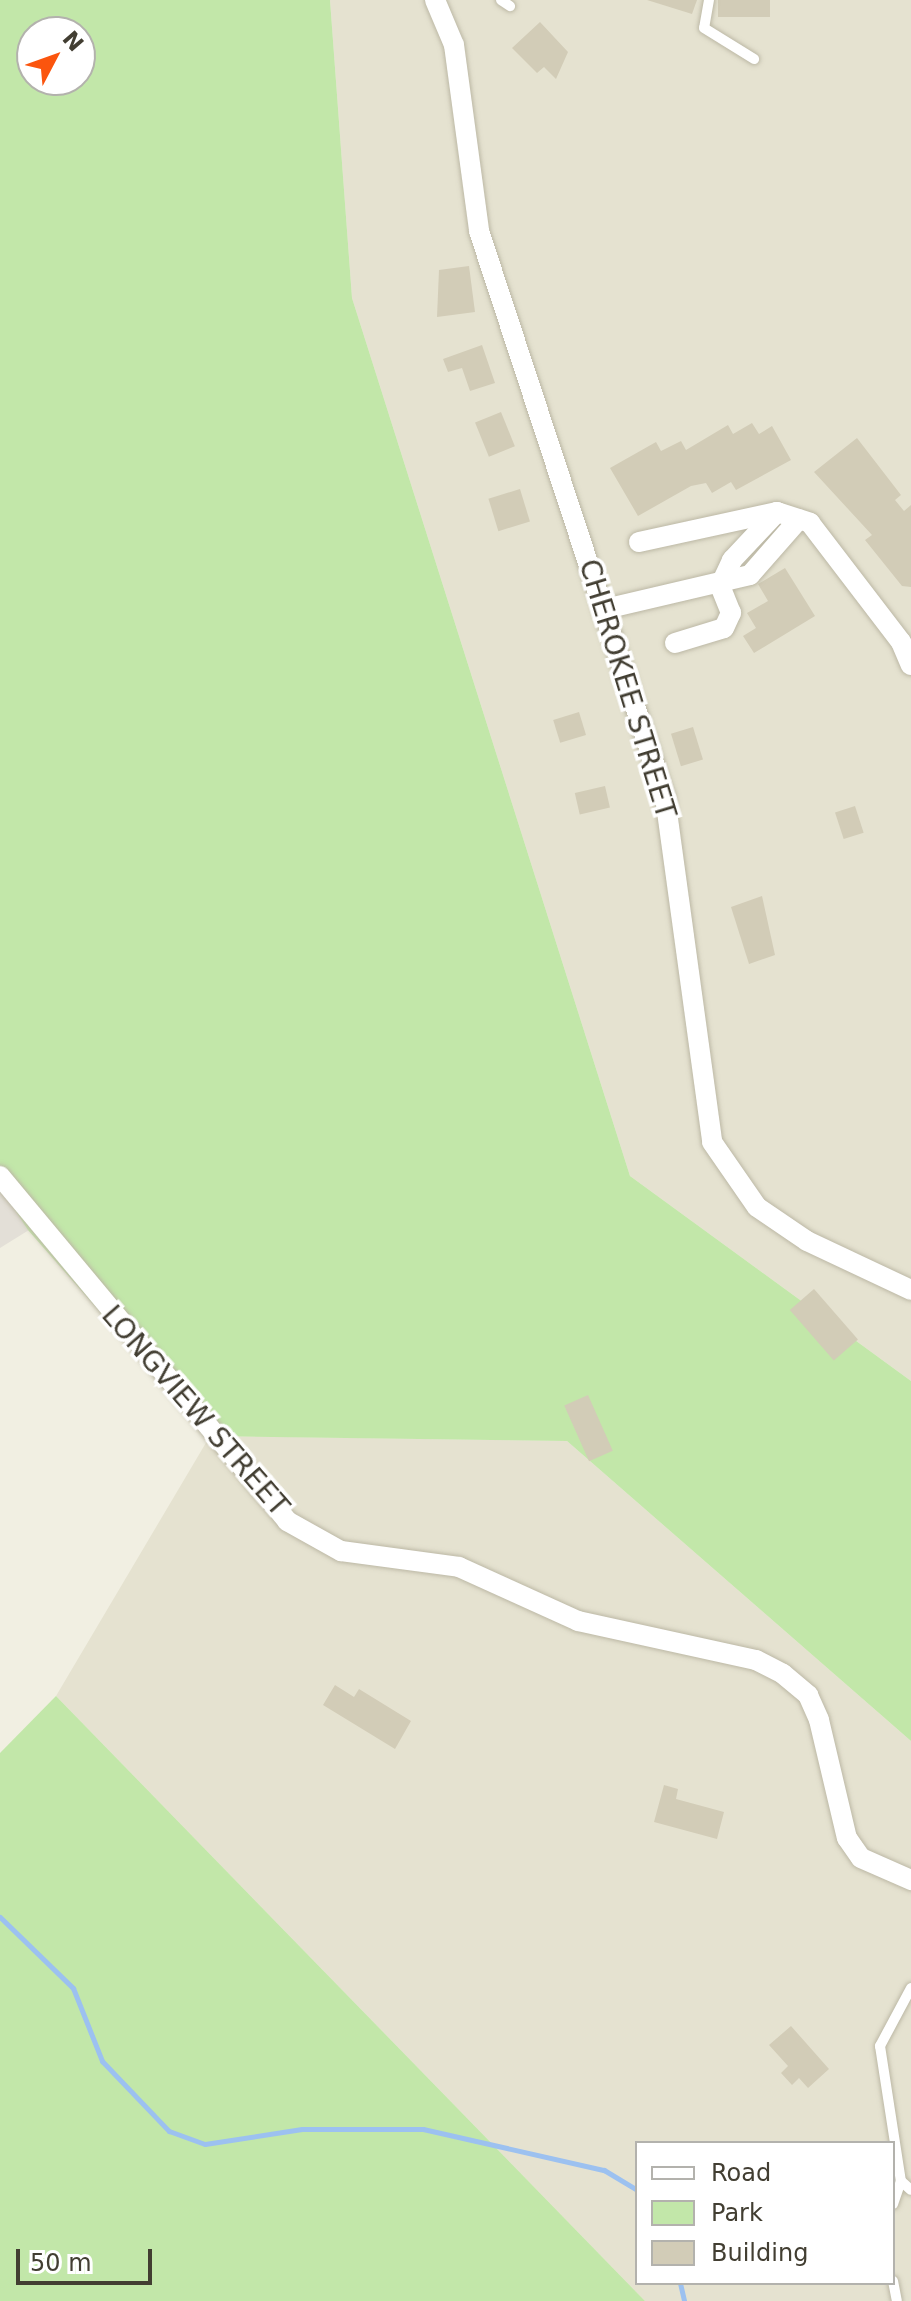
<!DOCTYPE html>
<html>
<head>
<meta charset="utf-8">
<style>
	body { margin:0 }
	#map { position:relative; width:911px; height:2301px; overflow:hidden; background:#f1efe2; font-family:"DejaVu Sans",sans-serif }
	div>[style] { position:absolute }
	.residential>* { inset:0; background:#e5e2d0 }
	.industrial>* { inset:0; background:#e3dfd7 }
	.green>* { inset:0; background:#c2e7a9 }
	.stream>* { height:5px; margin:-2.5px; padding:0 2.5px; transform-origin:2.5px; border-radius:2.5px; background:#9cc1f0 }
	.building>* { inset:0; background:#d2ccb7; transform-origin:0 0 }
	.roads { filter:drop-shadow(0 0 2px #bcb8a5) drop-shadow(0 0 2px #bcb8a5) }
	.lane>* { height:10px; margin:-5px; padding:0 5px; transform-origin:5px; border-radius:5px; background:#fff }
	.street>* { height:20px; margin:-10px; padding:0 10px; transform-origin:10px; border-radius:10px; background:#fff }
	span { translate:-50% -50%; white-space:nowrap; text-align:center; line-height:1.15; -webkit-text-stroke:7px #fff; paint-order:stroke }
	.street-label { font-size:28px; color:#423e32 }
	.legend { position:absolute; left:635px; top:2141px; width:260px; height:144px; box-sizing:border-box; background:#fff; border:2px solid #b3b2ad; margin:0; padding:10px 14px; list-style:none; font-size:24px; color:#423e32 }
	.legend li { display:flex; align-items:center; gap:16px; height:40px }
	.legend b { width:40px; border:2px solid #b3b2ad }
	.north { position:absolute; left:16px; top:16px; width:80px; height:80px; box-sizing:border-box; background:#fff; border:2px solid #b3b2ad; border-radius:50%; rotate:49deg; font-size:22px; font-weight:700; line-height:32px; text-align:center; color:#423e32 }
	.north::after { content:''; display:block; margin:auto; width:28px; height:36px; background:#fb550e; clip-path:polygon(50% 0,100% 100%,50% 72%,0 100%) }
	.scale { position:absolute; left:16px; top:2249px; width:136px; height:36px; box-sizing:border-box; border:4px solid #423e32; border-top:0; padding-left:10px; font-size:24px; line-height:28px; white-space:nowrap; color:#423e32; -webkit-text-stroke:6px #fff; paint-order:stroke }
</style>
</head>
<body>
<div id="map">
	<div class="residential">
		<div style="clip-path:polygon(330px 0,911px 0,911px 1381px,630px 1176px,352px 298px)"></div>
		<div style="clip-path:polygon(evenodd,210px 1436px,567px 1441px,911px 1741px,911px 2301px,645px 2301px,56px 1696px,210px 1436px,637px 2143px,893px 2143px,893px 2283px,637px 2283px,637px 2143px)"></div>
	</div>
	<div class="industrial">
		<div style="clip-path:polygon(0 1187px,29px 1230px,0 1248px)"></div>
	</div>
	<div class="green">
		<div style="clip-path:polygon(evenodd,0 0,330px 0,352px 298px,630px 1176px,911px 1381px,911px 1741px,567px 1441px,209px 1436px,28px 1230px,0 1187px,0 0,32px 32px,80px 32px,80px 80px,32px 80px,32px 32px)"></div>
		<div style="clip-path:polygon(56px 1696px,645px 2301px,0 2301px,0 1753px)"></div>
	</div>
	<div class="stream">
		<div style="left:0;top:1917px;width:102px;rotate:44.2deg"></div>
		<div style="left:73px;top:1988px;width:79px;rotate:68.3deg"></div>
		<div style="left:102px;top:2061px;width:97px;rotate:46.3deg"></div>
		<div style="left:169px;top:2131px;width:38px;rotate:20deg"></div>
		<div style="left:205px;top:2144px;width:98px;rotate:-8.8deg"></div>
		<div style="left:302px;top:2129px;width:121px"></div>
		<div style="left:423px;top:2129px;width:186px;rotate:12.8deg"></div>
		<div style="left:604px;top:2170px;width:39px;rotate:31deg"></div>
		<div style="left:680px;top:2283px;width:18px;rotate:77deg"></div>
	</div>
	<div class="building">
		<div style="clip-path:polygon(647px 0,697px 0,692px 14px)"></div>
		<div style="left:718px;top:0;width:52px;height:17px"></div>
		<div style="clip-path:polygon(540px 22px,568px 52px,556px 79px,544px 67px,537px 73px,512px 48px)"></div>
		<div style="clip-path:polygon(469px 266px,475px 312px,437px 317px,439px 270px)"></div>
		<div style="clip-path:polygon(482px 345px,495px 383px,470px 391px,462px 368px,448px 372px,443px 359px)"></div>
		<div style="left:501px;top:412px;width:37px;height:28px;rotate:68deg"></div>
		<div style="clip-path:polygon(752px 423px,759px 434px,772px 426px,791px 460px,736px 490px,731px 482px,712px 493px,706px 483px,691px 486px,638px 516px,610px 468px,656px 442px,661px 451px,681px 441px,686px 450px,728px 425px,733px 434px)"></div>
		<div style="clip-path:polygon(857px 438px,901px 495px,895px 500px,904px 511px,911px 505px,911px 587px,902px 586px,865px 540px,872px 535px,814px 472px)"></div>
		<div style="left:520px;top:489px;width:34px;height:33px;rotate:73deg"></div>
		<div style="clip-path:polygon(785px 568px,815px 616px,754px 653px,743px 636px,756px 628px,747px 613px,768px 601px,758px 584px)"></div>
		<div style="left:579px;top:712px;width:24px;height:27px;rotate:73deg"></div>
		<div style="left:693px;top:727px;width:34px;height:23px;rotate:73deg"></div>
		<div style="left:605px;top:786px;width:22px;height:31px;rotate:77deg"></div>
		<div style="left:855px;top:806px;width:28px;height:21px;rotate:72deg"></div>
		<div style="clip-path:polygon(762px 896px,775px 955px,749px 964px,731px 907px)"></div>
		<div style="left:814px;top:1289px;width:67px;height:32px;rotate:49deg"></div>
		<div style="left:588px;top:1395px;width:61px;height:26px;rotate:66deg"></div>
		<div style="clip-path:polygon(335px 1685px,354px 1697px,359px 1689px,411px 1721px,395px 1749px,323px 1705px)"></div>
		<div style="clip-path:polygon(664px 1785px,678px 1789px,676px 1799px,724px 1812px,717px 1839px,654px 1822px)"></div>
		<div style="clip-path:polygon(791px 2026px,829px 2069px,808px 2088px,799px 2078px,792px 2085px,781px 2073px,788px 2066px,769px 2045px)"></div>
	</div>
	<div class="roads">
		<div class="lane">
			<div style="left:501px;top:0;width:11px;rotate:34deg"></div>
			<div style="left:709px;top:0;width:28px;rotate:100deg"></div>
			<div style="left:704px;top:28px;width:59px;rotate:31.8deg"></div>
			<div style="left:911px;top:1988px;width:66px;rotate:118.1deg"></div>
			<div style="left:880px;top:2046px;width:137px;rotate:81.2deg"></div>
			<div style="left:901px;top:2181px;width:13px;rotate:42deg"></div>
			<div style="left:893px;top:2204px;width:24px;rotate:-71deg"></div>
			<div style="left:893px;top:2281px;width:20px;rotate:79deg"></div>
		</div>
		<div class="street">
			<div style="left:435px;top:0;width:49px;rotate:67.1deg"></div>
			<div style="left:454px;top:45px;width:188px;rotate:82.3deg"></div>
			<div style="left:479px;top:231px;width:596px;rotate:71.81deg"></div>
			<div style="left:665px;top:797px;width:348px;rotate:82.2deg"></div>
			<div style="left:712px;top:1142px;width:79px;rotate:55.3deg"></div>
			<div style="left:757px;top:1207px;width:60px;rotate:34.2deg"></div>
			<div style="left:807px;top:1241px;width:115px;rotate:25.2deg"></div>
			<div style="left:777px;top:512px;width:35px;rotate:18deg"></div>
			<div style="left:810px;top:523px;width:150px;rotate:52.6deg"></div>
			<div style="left:901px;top:642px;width:25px;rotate:67deg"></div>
			<div style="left:639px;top:542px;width:141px;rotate:-12.3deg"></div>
			<div style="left:720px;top:586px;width:29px;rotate:-65deg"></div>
			<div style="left:732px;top:560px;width:66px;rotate:-46.8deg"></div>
			<div style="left:605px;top:609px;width:149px;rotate:-13.2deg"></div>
			<div style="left:750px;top:575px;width:74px;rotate:-48.8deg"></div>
			<div style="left:675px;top:643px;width:51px;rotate:-17deg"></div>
			<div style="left:724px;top:628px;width:17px;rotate:-65deg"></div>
			<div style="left:731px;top:613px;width:29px;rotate:-112deg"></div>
			<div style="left:0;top:1176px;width:449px;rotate:50.2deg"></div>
			<div style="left:287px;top:1521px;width:62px;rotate:29.1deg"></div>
			<div style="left:341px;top:1551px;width:119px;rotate:7.7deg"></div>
			<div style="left:459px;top:1567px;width:131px;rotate:24.4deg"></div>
			<div style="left:578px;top:1621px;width:182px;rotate:12.4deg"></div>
			<div style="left:756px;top:1660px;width:30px;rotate:27deg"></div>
			<div style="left:783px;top:1674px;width:33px;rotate:40deg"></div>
			<div style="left:808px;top:1695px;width:27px;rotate:66deg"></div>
			<div style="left:819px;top:1720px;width:121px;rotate:76.7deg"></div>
			<div style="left:847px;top:1838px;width:24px;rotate:55deg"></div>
			<div style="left:861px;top:1858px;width:55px;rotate:23.7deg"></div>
		</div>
	</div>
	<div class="street-label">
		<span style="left:627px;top:689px;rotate:73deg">CHEROKEE STREET</span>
		<span style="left:195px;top:1411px;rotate:49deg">LONGVIEW STREET</span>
	</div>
	<ul class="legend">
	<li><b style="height:10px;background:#fff"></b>Road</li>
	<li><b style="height:22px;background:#c2e7a9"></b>Park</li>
	<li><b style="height:22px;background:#d2ccb7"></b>Building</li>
	</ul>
	<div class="north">N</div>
	<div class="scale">50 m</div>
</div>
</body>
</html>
